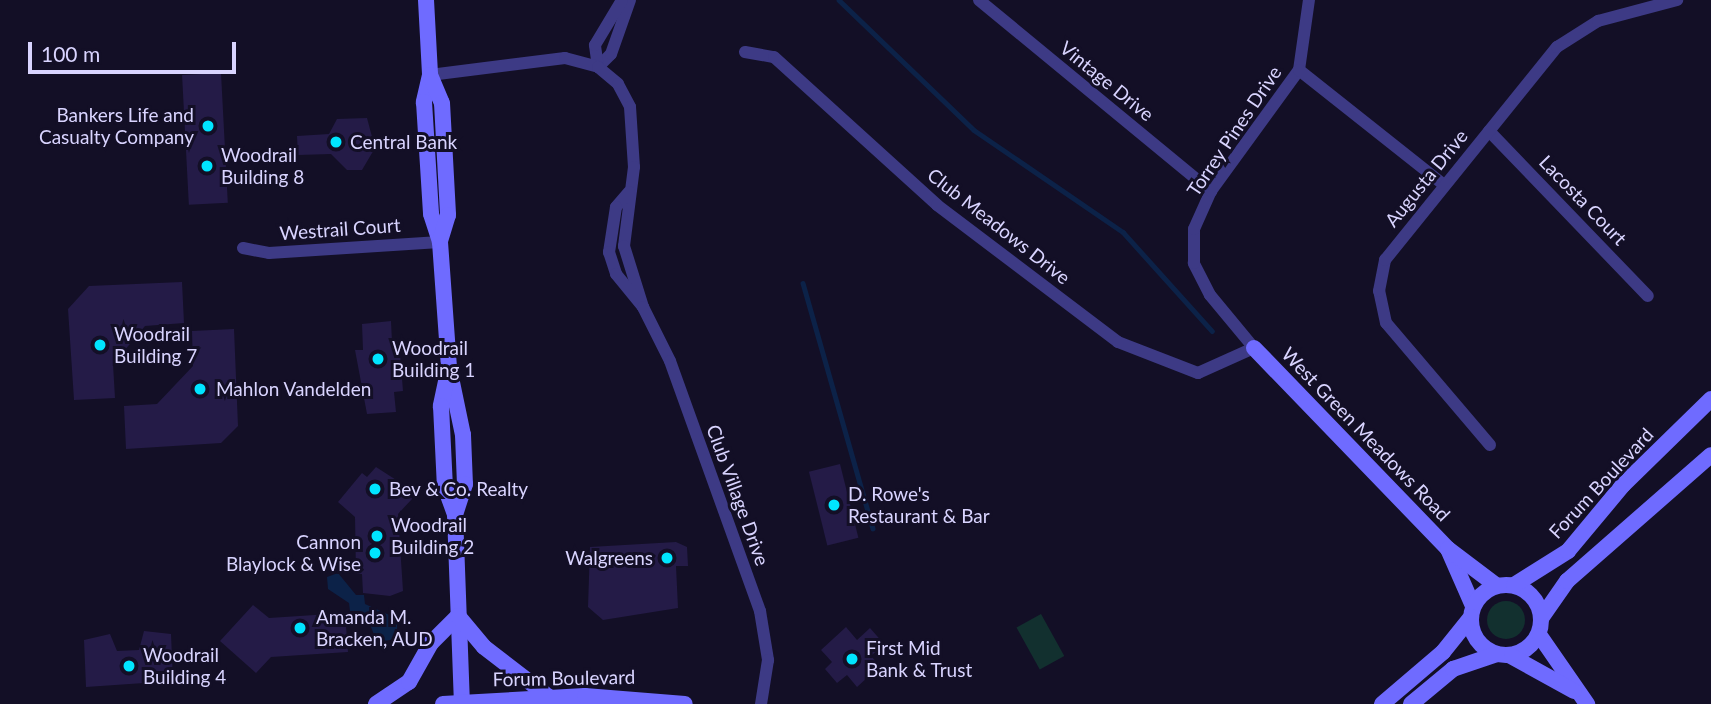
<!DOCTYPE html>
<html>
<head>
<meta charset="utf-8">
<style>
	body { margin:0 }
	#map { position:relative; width:1711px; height:704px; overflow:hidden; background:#130f26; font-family:Lato,sans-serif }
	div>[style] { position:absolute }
	.green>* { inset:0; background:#12302f; transform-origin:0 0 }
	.round { border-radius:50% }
	.water>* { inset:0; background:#0c2248 }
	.stream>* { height:4.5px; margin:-2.25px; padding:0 2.25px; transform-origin:2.25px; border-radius:2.25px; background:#0c2248 }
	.building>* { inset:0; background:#241b47; transform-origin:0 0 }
	.street>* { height:12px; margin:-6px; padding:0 6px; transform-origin:6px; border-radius:6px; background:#3d3a85 }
	.secondary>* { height:16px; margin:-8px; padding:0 8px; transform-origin:8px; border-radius:8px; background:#6f6bff }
	.secondary>.ring { margin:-8px; padding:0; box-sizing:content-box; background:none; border:16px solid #6f6bff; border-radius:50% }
	.dots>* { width:19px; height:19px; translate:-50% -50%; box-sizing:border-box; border:4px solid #130f26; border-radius:50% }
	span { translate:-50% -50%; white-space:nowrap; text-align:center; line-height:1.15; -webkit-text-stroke:6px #130f26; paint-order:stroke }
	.street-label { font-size:19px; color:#d9d4ff }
	.poi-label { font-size:19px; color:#d9d4ff }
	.right { translate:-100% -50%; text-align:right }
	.left { translate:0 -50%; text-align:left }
	.scale { position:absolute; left:28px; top:42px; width:208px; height:32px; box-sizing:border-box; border:4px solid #d9d4ff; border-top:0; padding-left:9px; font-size:21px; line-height:24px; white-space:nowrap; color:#d9d4ff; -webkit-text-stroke:5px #130f26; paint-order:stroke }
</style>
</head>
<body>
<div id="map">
	<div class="green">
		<div class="round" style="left:1487px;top:601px;width:38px;height:38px"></div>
		<div style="left:1041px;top:614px;width:48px;height:28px;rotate:61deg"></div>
	</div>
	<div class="water">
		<div style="clip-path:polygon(338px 573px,356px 595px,364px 595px,365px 604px,398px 619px,396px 639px,377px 642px,369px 622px,359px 622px,359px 611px,350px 611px,349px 603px,328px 589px,327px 577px)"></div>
	</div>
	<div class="stream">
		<div style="left:839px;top:0;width:187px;rotate:43.9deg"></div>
		<div style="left:974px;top:130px;width:181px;rotate:34.4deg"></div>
		<div style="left:1123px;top:232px;width:133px;rotate:48deg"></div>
		<div style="left:803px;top:283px;width:255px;rotate:74.1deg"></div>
	</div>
	<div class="building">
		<div style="left:221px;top:73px;width:130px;height:39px;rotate:87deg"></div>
		<div style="clip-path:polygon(367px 118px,375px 148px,362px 170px,347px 170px,331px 154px,298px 155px,297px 136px,329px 134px,337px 119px)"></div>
		<div style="clip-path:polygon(182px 282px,184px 323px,145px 326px,113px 364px,115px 398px,74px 400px,68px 309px,89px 286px)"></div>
		<div style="clip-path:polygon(391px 321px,392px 342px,399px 341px,403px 391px,394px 392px,396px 412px,367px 414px,355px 350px,363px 350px,362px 324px)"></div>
		<div style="clip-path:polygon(234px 329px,238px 426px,221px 443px,126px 449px,124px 406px,157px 404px,193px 366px,192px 331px)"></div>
		<div style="left:840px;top:464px;width:76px;height:32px;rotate:76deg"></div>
		<div style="clip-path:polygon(376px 467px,404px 485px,412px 499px,398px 514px,403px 591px,390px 596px,363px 593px,362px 574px,356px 574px,355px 517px,338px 502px,362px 473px,367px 477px)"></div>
		<div style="clip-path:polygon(676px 542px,687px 547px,688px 566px,676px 566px,678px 608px,603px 620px,588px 607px,590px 547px)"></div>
		<div style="clip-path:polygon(253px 605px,269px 618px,345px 613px,348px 652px,271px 657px,256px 673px,220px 641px)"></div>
		<div style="clip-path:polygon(846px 627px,857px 640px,870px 628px,884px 644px,871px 656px,880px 666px,857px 687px,847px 675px,837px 683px,825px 669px,832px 662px,821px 650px)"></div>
		<div style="clip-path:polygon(144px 631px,171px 634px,173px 681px,86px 687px,84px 640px,110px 634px,117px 651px,139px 650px)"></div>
	</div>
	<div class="street">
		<div style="left:979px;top:0;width:301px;rotate:39.5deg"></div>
		<div style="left:745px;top:52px;width:29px;rotate:10deg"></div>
		<div style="left:774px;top:57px;width:220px;rotate:42.2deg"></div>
		<div style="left:937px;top:205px;width:227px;rotate:37.1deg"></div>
		<div style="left:1118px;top:342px;width:86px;rotate:21.2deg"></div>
		<div style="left:1198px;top:373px;width:61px;rotate:-24.1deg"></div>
		<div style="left:1254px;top:348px;width:69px;rotate:-129.7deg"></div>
		<div style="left:1210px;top:295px;width:36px;rotate:-117deg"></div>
		<div style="left:1194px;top:263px;width:34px;rotate:-90deg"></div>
		<div style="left:1194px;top:229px;width:42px;rotate:-65.9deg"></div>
		<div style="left:1211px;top:191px;width:150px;rotate:-54deg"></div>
		<div style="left:1299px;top:70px;width:71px;rotate:-81.9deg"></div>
		<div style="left:598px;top:67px;width:18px;rotate:-45deg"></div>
		<div style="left:611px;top:54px;width:57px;rotate:-70.6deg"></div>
		<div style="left:598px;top:67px;width:22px;rotate:-98deg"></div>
		<div style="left:595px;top:45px;width:52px;rotate:-59deg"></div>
		<div style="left:1299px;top:70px;width:185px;rotate:38.4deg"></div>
		<div style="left:430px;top:75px;width:136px;rotate:-7.2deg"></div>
		<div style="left:565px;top:58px;width:34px;rotate:15deg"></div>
		<div style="left:598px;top:67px;width:26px;rotate:40deg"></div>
		<div style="left:618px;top:84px;width:26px;rotate:62deg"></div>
		<div style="left:630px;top:107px;width:60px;rotate:86.2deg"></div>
		<div style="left:634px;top:167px;width:80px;rotate:97.2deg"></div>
		<div style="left:624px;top:246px;width:64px;rotate:72.7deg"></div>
		<div style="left:1489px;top:131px;width:229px;rotate:46.1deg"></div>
		<div style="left:629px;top:192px;width:20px;rotate:131deg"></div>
		<div style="left:616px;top:207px;width:46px;rotate:98.8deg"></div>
		<div style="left:609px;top:252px;width:23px;rotate:72deg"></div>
		<div style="left:616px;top:274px;width:43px;rotate:50.7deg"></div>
		<div style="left:643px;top:307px;width:60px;rotate:63.4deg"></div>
		<div style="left:670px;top:361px;width:266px;rotate:70.2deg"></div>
		<div style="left:760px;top:611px;width:50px;rotate:80.7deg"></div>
		<div style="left:768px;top:660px;width:45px;rotate:99deg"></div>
		<div style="left:243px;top:248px;width:26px;rotate:11deg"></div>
		<div style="left:269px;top:253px;width:171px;rotate:-3.7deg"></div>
		<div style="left:1490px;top:445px;width:160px;rotate:-130.4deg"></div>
		<div style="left:1386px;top:323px;width:33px;rotate:-102deg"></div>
		<div style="left:1379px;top:291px;width:32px;rotate:-79deg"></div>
		<div style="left:1385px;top:260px;width:274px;rotate:-51.1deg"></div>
		<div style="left:1557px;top:47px;width:49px;rotate:-32.4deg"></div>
		<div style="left:1598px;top:21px;width:82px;rotate:-14.9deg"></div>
	</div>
	<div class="secondary">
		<div style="left:426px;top:0;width:75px;rotate:86.9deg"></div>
		<div style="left:430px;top:75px;width:28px;rotate:103deg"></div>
		<div style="left:424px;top:102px;width:112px;rotate:86.4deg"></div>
		<div style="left:431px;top:214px;width:29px;rotate:72deg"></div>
		<div style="left:440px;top:242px;width:126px;rotate:85.9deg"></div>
		<div style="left:449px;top:368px;width:68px;rotate:78.2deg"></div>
		<div style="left:463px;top:435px;width:49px;rotate:87.7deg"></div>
		<div style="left:465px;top:484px;width:32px;rotate:108deg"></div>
		<div style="left:455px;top:514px;width:190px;rotate:87.9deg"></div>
		<div style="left:430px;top:75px;width:30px;rotate:67deg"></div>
		<div style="left:442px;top:103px;width:112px;rotate:86.9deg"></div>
		<div style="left:448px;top:215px;width:28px;rotate:107deg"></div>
		<div style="left:1254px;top:348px;width:279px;rotate:46deg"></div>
		<div style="left:1448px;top:549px;width:62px;rotate:66.3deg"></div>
		<div style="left:448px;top:372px;width:35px;rotate:102deg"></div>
		<div style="left:441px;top:406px;width:81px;rotate:87.2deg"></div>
		<div style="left:445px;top:487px;width:29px;rotate:70deg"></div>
		<div style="left:1448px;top:549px;width:60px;rotate:36.9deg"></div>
		<div class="ring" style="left:1471px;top:585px;width:54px;height:54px"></div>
		<div style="left:1514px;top:585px;width:64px;rotate:-32.2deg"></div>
		<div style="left:1568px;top:551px;width:86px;rotate:-50.2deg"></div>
		<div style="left:1623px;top:485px;width:123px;rotate:-44.3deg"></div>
		<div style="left:1542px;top:617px;width:44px;rotate:-55.2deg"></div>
		<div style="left:1567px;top:581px;width:191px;rotate:-41.2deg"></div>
		<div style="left:1540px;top:636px;width:83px;rotate:55.3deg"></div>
		<div style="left:1509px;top:655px;width:74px;rotate:29deg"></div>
		<div style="left:376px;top:704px;width:40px;rotate:-34deg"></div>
		<div style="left:409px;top:682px;width:45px;rotate:-60.6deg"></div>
		<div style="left:431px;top:643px;width:38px;rotate:-45deg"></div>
		<div style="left:458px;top:616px;width:40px;rotate:50deg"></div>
		<div style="left:484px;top:647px;width:82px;rotate:37.6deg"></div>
		<div style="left:549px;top:697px;width:14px;rotate:150deg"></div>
		<div style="left:443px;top:704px;width:142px;rotate:-3.2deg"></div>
		<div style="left:585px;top:696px;width:100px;rotate:4.6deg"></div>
		<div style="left:1382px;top:704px;width:80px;rotate:-40.4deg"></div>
		<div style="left:1443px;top:652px;width:45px;rotate:-51.3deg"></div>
		<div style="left:1411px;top:704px;width:55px;rotate:-39.8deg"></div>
		<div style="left:1453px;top:669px;width:46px;rotate:-18.8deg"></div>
	</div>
	<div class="dots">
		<div style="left:208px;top:126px;background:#00e5ff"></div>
		<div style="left:336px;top:142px;background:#00e5ff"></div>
		<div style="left:207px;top:166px;background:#00e5ff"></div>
		<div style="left:100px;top:345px;background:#00e5ff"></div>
		<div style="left:378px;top:359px;background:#00e5ff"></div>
		<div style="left:200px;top:389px;background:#00e5ff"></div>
		<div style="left:375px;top:489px;background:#00e5ff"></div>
		<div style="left:834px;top:505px;background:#00e5ff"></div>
		<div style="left:377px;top:536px;background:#00e5ff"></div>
		<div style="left:375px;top:553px;background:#00e5ff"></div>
		<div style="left:667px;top:558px;background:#00e5ff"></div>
		<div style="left:300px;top:628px;background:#00e5ff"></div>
		<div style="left:852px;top:659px;background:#00e5ff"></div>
		<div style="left:129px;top:666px;background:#00e5ff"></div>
	</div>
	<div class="street-label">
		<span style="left:1107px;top:81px;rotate:39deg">Vintage Drive</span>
		<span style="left:1234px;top:131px;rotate:-56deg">Torrey Pines Drive</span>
		<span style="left:1426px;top:178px;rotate:-51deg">Augusta Drive</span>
		<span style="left:1583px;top:200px;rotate:46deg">Lacosta Court</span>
		<span style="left:999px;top:226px;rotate:38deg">Club Meadows Drive</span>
		<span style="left:340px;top:229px;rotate:-4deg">Westrail Court</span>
		<span style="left:1366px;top:434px;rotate:46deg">West Green Meadows Road</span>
		<span style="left:1601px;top:483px;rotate:-47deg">Forum Boulevard</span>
		<span style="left:738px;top:495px;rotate:70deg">Club Village Drive</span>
		<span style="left:564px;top:678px;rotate:-1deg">Forum Boulevard</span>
	</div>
	<div class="poi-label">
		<span class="right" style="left:194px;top:126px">Bankers Life and<br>Casualty Company</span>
		<span class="left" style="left:350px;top:142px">Central Bank</span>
		<span class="left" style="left:221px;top:166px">Woodrail<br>Building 8</span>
		<span class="left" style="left:114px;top:345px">Woodrail<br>Building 7</span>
		<span class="left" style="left:392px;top:359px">Woodrail<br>Building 1</span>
		<span class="left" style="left:216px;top:389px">Mahlon Vandelden</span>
		<span class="left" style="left:389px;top:489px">Bev &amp; Co. Realty</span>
		<span class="left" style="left:848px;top:505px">D. Rowe's<br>Restaurant &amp; Bar</span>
		<span class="left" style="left:391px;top:536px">Woodrail<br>Building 2</span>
		<span class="right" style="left:361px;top:553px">Cannon<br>Blaylock &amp; Wise</span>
		<span class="right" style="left:653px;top:558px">Walgreens</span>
		<span class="left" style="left:316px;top:628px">Amanda M.<br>Bracken, AUD</span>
		<span class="left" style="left:866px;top:659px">First Mid<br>Bank &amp; Trust</span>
		<span class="left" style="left:143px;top:666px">Woodrail<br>Building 4</span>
	</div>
	<div class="scale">100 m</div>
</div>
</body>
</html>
